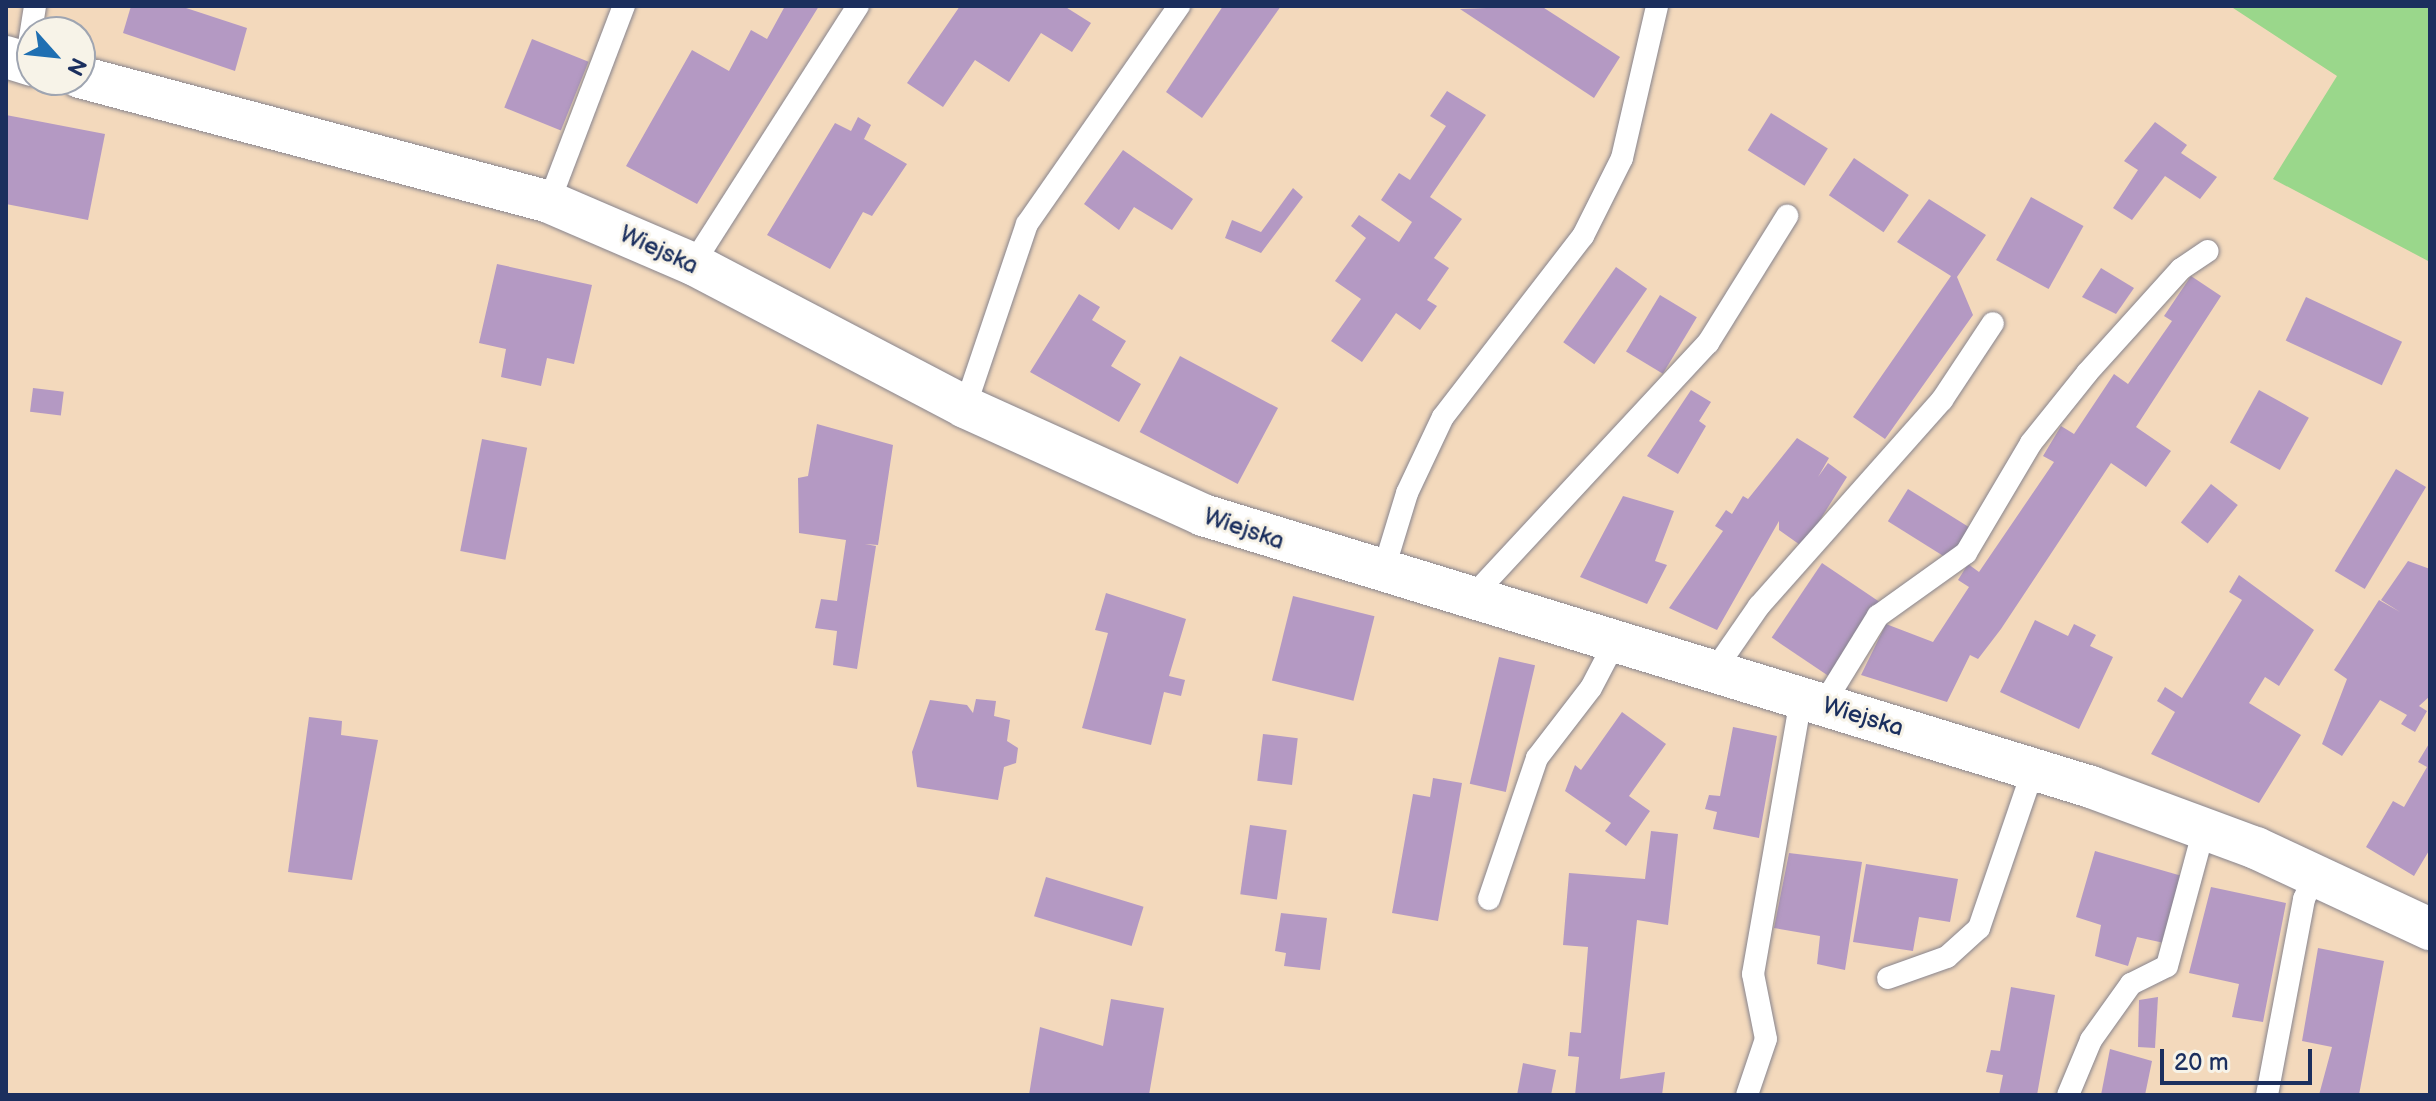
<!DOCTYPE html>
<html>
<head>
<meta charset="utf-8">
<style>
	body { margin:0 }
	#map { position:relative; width:2436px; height:1101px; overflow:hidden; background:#f3d9bc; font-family:"Balsamiq Sans",sans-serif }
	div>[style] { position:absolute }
	.green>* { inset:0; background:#9ad78b }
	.building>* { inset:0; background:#b499c3; transform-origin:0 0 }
	.roads { filter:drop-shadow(0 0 2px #87848d) drop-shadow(0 0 2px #87848d) }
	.lane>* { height:22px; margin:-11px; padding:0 11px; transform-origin:11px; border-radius:11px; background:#fff }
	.street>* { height:42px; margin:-21px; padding:0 21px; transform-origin:21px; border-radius:21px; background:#fff }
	span { translate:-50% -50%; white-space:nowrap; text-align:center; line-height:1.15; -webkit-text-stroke:6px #f7f3e8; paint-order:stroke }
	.street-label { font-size:24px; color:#1b2f5e }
	.frame { position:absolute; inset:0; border:8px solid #1b2f5e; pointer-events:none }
	.north { position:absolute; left:16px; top:16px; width:80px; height:80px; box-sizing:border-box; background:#f7f3e8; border:2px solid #9fa5b1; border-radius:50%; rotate:117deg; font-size:22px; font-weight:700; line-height:32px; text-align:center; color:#1b2f5e }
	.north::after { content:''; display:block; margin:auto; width:28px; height:36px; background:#1f6fb2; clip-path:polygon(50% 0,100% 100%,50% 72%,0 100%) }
	.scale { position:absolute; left:2160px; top:1049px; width:152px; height:36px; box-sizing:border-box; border:4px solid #1b2f5e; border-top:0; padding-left:10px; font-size:24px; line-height:28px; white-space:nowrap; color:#1b2f5e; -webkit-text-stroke:6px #f7f3e8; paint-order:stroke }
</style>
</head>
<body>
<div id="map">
	<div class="green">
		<div style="clip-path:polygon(2230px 6px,2430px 6px,2430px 262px,2273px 179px,2337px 76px)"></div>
	</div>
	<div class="building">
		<div style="clip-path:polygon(131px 6px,180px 6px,247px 28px,235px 71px,123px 33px)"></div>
		<div style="clip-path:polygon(785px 6px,819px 6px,697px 204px,626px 166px,692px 50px,729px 71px,751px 30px,767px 39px)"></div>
		<div style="clip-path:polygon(960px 6px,1064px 6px,1091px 23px,1072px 52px,1041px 33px,1009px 82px,975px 60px,943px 107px,907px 83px)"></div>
		<div style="clip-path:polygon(1223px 6px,1281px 6px,1202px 118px,1166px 92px)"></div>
		<div style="clip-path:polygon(1541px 6px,1620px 57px,1594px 98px,1460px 9px)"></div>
		<div style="left:532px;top:39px;width:61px;height:74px;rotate:22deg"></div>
		<div style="clip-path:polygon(1447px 91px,1486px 115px,1430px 197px,1462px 219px,1434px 258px,1449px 268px,1427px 300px,1437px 306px,1420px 330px,1396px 313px,1362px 362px,1331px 341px,1361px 299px,1335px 281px,1366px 238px,1351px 226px,1359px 215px,1399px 242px,1412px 222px,1381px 200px,1399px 173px,1410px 180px,1446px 126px,1430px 116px)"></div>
		<div style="left:1771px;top:113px;width:67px;height:44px;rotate:32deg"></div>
		<div style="clip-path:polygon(6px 115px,105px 134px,88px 220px,6px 204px)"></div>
		<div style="clip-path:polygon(858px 117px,871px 125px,864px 139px,907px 164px,872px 216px,863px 212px,830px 269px,767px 235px,835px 123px,851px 131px)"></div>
		<div style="clip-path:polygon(2155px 122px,2187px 145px,2181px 153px,2217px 177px,2200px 199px,2165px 176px,2132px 220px,2113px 208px,2138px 170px,2124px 161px)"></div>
		<div style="clip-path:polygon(1123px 150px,1193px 199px,1172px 230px,1134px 207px,1119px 230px,1084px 204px)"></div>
		<div style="left:1854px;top:158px;width:66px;height:45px;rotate:34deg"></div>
		<div style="clip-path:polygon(1293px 188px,1303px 197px,1261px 253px,1225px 238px,1232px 220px,1261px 232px)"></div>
		<div style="left:2031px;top:197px;width:60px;height:72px;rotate:29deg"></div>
		<div style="clip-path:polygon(1929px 199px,1986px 235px,1957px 277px,1973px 315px,1885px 439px,1853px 417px,1951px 276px,1897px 242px)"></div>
		<div style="clip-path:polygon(497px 264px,592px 285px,574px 364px,547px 358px,541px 386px,501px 377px,506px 349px,479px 343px)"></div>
		<div style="left:1616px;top:267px;width:38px;height:92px;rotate:35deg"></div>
		<div style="clip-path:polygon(2101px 268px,2134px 288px,2116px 314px,2082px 297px)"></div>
		<div style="clip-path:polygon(2191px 276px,2221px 296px,2136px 427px,2171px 451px,2146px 487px,2111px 463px,2001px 629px,1978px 659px,1970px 655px,1947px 702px,1861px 675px,1886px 624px,1933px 642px,1969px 587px,1958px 580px,1968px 564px,1979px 572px,2054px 462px,2043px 456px,2061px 426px,2074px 434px,2114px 374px,2128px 384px,2172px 321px,2164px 316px)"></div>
		<div style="clip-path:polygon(1079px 294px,1100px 307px,1092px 320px,1126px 341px,1111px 366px,1141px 384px,1119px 422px,1030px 372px)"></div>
		<div style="left:1660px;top:295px;width:43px;height:66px;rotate:31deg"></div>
		<div style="left:2306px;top:297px;width:106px;height:48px;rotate:25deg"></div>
		<div style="left:1180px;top:356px;width:111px;height:86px;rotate:28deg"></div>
		<div style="left:33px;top:388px;width:31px;height:24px;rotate:7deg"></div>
		<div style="clip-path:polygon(1691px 390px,1711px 402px,1699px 421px,1706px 426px,1678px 474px,1647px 456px)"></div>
		<div style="left:2259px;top:390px;width:57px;height:60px;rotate:29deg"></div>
		<div style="clip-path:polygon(817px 424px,893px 445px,878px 545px,865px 544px,876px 546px,857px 669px,833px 665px,837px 631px,815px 628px,821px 599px,837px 601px,846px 540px,799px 533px,798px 478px,808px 476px)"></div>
		<div style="clip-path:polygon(1797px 438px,1829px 458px,1818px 477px,1828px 463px,1847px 477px,1803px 547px,1779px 530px,1779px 521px,1717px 630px,1669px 608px,1723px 531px,1715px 526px,1726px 510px,1732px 514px,1743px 496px,1748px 499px)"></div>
		<div style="left:482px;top:439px;width:46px;height:114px;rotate:11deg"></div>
		<div style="left:2396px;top:469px;width:35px;height:119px;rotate:31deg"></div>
		<div style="left:2211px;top:484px;width:34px;height:49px;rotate:38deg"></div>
		<div style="left:1908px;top:489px;width:73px;height:38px;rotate:32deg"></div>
		<div style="clip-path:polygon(1623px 496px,1674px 511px,1655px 561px,1667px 565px,1647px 604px,1580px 577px)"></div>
		<div style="clip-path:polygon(2408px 561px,2430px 569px,2430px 696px,2419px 706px,2427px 711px,2415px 732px,2401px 724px,2407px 715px,2380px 700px,2342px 756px,2322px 744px,2347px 679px,2334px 670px,2379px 600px,2400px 612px,2381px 600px)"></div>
		<div style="left:1822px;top:563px;width:70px;height:90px;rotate:34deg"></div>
		<div style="clip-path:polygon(2239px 575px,2314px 630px,2279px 686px,2265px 677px,2249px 703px,2301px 735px,2259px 803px,2151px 754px,2175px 712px,2157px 701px,2165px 687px,2182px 698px,2242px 600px,2229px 592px)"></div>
		<div style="clip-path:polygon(1106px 593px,1186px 619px,1169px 676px,1185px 680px,1181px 696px,1164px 692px,1151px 745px,1082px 728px,1108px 633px,1095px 630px)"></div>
		<div style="left:1293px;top:596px;width:84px;height:87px;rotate:14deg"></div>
		<div style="clip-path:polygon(2035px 620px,2068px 636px,2074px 624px,2096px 635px,2090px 646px,2113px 657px,2079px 729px,2000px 692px)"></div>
		<div style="left:1499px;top:657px;width:37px;height:130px;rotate:13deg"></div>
		<div style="clip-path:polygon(976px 699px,996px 701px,994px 716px,1010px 720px,1007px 741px,1018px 748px,1016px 763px,1004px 767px,998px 800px,917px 787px,912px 752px,930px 700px,967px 705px,973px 713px)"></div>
		<div style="clip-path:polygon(1622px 712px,1666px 744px,1629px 796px,1650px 811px,1626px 846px,1605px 831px,1611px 823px,1565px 791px,1575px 765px,1581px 770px)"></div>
		<div style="clip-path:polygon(309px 717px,342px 721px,341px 735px,378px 740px,352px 880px,288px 872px)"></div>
		<div style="clip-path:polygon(1733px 727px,1777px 736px,1759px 838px,1713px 829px,1717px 812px,1705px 809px,1709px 795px,1720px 796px)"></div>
		<div style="left:1263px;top:734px;width:35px;height:47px;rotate:7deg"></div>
		<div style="clip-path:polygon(2430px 742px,2430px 849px,2414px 876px,2366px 847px,2393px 801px,2404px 807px,2427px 767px,2418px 762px)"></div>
		<div style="clip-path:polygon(1433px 778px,1462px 783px,1438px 921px,1392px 913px,1413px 794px,1430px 797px)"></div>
		<div style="left:1250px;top:825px;width:37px;height:70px;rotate:8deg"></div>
		<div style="clip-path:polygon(1651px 831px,1678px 834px,1668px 925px,1637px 920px,1620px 1079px,1665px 1072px,1662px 1095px,1575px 1095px,1579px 1057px,1568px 1056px,1570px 1032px,1581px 1033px,1588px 947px,1563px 945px,1569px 873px,1645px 879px)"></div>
		<div style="clip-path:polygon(2095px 851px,2182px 876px,2164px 943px,2137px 937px,2128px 966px,2095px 956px,2101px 925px,2076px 917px)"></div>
		<div style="clip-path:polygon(1789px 853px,1862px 862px,1845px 970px,1817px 964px,1820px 936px,1774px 928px)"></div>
		<div style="clip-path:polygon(1866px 864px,1958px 879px,1950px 922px,1919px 917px,1913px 951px,1853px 942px)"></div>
		<div style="left:1046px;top:877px;width:102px;height:41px;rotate:17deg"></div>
		<div style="clip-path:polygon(2211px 887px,2286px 903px,2263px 1022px,2232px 1017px,2239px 984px,2189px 973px)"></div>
		<div style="clip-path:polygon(1281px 913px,1327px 918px,1320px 970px,1284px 966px,1286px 953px,1275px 951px)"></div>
		<div style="clip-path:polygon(2318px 948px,2384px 961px,2359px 1095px,2319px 1095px,2332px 1047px,2302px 1041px)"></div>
		<div style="clip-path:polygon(2011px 987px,2055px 995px,2037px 1095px,1999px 1095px,2003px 1075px,1986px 1072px,1991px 1050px,2000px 1051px)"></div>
		<div style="clip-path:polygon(2158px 997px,2155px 1048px,2138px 1047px,2139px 1000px)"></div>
		<div style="clip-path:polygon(1111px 999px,1164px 1008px,1149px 1095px,1029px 1095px,1040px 1027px,1103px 1046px)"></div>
		<div style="clip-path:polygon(2110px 1049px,2152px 1061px,2145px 1095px,2101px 1095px)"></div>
		<div style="clip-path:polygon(1523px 1063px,1556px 1070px,1551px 1095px,1517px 1095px)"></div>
	</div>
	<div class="roads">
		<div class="lane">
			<div style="left:26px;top:63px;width:58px;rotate:-81deg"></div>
			<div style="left:549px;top:202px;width:210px;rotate:-69.1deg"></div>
			<div style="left:693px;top:264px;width:306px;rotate:-57.4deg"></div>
			<div style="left:965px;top:407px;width:193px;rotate:-71.3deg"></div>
			<div style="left:1027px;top:224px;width:266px;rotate:-55.1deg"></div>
			<div style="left:1382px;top:575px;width:86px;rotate:-73deg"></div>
			<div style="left:1407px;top:493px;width:84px;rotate:-64.7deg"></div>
			<div style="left:1443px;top:417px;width:229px;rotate:-52.3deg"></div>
			<div style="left:1583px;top:236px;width:87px;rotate:-63.4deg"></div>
			<div style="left:1622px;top:158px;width:156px;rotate:-77deg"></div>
			<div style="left:1470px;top:599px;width:350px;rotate:-47.1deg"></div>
			<div style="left:1708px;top:343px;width:150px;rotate:-58.1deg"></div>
			<div style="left:1714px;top:671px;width:79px;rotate:-55.3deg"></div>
			<div style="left:1759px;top:606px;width:276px;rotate:-48.4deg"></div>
			<div style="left:1942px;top:400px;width:92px;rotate:-56.5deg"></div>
			<div style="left:1823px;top:705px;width:105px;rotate:-58.3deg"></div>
			<div style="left:1878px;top:616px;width:108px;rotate:-35.6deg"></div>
			<div style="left:1966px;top:553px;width:128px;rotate:-59.4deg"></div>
			<div style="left:2031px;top:443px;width:90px;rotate:-51.3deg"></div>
			<div style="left:2087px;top:373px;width:140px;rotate:-47.9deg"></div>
			<div style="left:2181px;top:269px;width:32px;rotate:-34deg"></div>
			<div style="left:1489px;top:899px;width:149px;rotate:-71.2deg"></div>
			<div style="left:1537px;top:758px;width:88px;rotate:-52.4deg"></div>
			<div style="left:1591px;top:688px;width:52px;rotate:-62.4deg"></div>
			<div style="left:1888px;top:978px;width:63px;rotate:-19.6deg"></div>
			<div style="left:1947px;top:957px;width:43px;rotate:-42.2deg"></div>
			<div style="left:1979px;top:928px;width:167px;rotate:-71.1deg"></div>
			<div style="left:1747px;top:1095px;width:59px;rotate:-71.3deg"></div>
			<div style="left:1766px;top:1039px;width:66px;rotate:-101.3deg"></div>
			<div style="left:1753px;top:974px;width:280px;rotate:-80.1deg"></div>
			<div style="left:2068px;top:1095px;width:60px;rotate:-67.3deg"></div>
			<div style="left:2091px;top:1040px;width:69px;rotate:-54.5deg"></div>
			<div style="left:2131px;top:984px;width:40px;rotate:-26.6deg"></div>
			<div style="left:2167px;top:966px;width:142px;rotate:-74.9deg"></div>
			<div style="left:2267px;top:1095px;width:199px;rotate:-79.3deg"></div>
			<div style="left:2304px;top:899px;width:29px;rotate:-65deg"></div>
		</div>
		<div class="street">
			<div style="left:6px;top:57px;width:27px;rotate:17deg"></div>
			<div style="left:80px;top:77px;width:485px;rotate:14.9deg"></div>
			<div style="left:549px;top:202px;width:157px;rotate:23.3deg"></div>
			<div style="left:693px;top:264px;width:307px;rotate:27.7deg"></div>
			<div style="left:965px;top:407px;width:261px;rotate:24.4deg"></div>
			<div style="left:1203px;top:515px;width:929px;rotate:17.03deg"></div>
			<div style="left:2091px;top:787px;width:176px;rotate:20.3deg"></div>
			<div style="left:2256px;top:848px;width:192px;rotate:25deg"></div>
		</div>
	</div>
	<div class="street-label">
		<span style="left:659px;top:250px;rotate:25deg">Wiejska</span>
		<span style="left:1244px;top:529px;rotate:19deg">Wiejska</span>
		<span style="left:1863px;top:717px;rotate:17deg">Wiejska</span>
	</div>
	<div class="frame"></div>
	<div class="north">N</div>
	<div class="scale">20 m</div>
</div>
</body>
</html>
